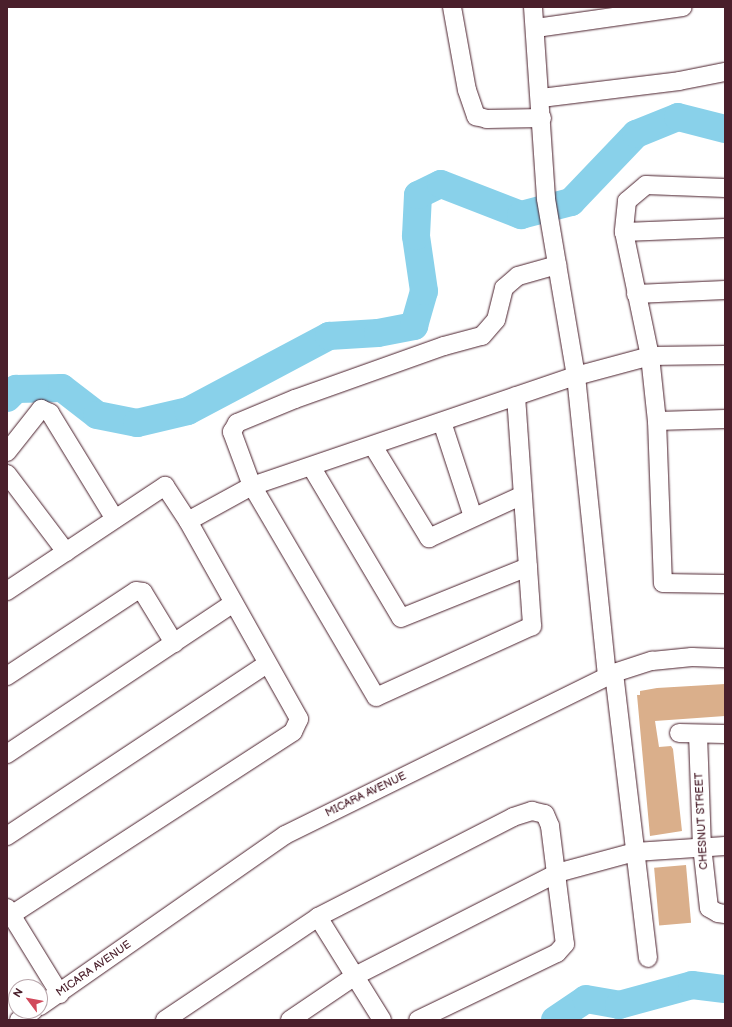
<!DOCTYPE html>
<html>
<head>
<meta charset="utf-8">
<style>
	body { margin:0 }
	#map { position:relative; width:732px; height:1027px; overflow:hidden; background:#fff; font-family:"Balsamiq Sans",sans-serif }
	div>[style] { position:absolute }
	.river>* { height:28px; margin:-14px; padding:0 14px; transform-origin:14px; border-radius:14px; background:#89d1ea }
	.building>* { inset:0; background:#daaf8b; transform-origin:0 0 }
	.roads { filter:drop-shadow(0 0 1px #4a1f2b) drop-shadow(0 0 1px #4a1f2b) }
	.minor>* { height:18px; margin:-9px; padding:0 9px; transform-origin:9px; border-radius:9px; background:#fff }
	span { translate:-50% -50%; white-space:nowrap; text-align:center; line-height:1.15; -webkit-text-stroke:3px #fff; paint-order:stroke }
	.street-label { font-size:11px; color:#4a1f2b }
	.frame { position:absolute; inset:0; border:8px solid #4a1f2b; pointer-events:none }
	.north { position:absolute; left:8px; top:979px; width:40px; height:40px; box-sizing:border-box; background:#fff; border:1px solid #b7a5aa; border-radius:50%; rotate:302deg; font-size:11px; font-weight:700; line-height:16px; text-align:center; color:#4a1f2b }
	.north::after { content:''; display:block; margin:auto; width:14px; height:18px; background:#d1495b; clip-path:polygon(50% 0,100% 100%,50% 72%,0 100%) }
</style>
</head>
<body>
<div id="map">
	<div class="river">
		<div style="left:7px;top:398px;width:13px;rotate:-45deg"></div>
		<div style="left:16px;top:389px;width:46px;rotate:-1.2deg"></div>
		<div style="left:62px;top:388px;width:44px;rotate:37.6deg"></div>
		<div style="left:97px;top:415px;width:41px;rotate:11.3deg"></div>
		<div style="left:137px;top:423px;width:52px;rotate:-13.2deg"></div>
		<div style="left:188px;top:411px;width:160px;rotate:-28deg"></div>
		<div style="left:329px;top:336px;width:49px;rotate:-3.5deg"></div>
		<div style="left:378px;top:333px;width:37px;rotate:-11deg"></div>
		<div style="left:414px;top:326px;width:36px;rotate:-74deg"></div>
		<div style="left:424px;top:291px;width:56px;rotate:-98.3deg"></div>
		<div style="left:416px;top:236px;width:41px;rotate:-87.2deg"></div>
		<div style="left:418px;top:195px;width:25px;rotate:-26deg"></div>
		<div style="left:441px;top:184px;width:86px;rotate:21.2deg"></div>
		<div style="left:521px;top:215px;width:52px;rotate:-14.6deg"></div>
		<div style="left:571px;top:202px;width:94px;rotate:-46.3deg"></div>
		<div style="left:636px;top:134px;width:45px;rotate:-22deg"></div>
		<div style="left:678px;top:117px;width:49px;rotate:14.3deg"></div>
		<div style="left:555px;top:1020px;width:37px;rotate:-34deg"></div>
		<div style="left:586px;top:999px;width:34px;rotate:10deg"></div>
		<div style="left:619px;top:1005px;width:76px;rotate:-15.3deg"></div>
		<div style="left:692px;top:985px;width:33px;rotate:7deg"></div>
	</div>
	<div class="building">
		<div style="clip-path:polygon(725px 684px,725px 716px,655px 721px,659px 747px,671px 746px,673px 749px,682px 831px,650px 836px,637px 695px,640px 695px,640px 691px,657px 688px)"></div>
		<div style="left:686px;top:865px;width:58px;height:32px;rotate:85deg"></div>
	</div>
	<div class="roads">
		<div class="minor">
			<div style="left:452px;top:7px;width:84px;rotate:79.8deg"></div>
			<div style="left:467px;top:90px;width:28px;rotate:71deg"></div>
			<div style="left:476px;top:116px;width:11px;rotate:15deg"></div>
			<div style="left:487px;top:119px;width:55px;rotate:-1deg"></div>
			<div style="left:533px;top:7px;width:192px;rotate:86.1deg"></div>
			<div style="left:546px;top:199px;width:180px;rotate:80.4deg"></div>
			<div style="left:576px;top:376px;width:302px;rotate:84.1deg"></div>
			<div style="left:536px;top:28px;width:148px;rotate:-8.1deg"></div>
			<div style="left:541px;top:98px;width:139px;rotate:-7deg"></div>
			<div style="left:679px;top:81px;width:47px;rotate:-11.1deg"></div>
			<div style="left:725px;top:188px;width:79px;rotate:-177.8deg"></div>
			<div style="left:646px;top:185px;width:25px;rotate:140deg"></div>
			<div style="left:627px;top:201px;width:31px;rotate:96deg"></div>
			<div style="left:624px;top:232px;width:127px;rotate:78.2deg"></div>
			<div style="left:650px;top:356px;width:65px;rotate:83.9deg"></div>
			<div style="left:657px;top:421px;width:162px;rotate:87.9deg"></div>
			<div style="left:663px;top:583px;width:62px;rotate:0.9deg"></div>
			<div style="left:624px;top:232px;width:101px;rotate:-2.3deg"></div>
			<div style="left:636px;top:294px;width:89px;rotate:-2.6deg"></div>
			<div style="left:516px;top:396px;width:231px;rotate:86deg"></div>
			<div style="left:532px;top:626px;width:171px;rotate:155.5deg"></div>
			<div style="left:376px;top:697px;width:245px;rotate:-120.4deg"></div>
			<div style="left:252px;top:486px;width:58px;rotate:-110.3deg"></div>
			<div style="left:232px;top:432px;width:10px;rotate:-61deg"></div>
			<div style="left:237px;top:423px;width:63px;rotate:-22.5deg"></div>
			<div style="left:295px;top:399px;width:158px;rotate:-19.6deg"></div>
			<div style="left:444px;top:346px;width:39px;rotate:-15deg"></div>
			<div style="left:482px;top:336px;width:21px;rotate:-49deg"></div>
			<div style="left:496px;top:320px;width:33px;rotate:-76deg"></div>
			<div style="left:504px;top:288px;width:18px;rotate:-41deg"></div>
			<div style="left:518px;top:276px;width:41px;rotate:-15.8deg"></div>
			<div style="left:657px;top:421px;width:68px;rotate:-1.7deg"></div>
			<div style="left:442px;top:422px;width:100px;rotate:71.9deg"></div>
			<div style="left:373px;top:446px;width:108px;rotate:58.7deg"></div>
			<div style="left:429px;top:538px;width:103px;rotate:-24.6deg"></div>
			<div style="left:7px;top:452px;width:55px;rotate:-51.7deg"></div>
			<div style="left:41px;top:409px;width:10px;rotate:24deg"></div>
			<div style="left:50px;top:413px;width:124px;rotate:58.5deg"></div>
			<div style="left:312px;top:468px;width:174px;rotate:59.3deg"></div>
			<div style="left:401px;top:618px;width:137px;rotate:-21.9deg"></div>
			<div style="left:7px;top:474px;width:98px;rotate:52.9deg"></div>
			<div style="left:188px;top:521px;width:73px;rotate:-28.7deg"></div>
			<div style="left:252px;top:486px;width:342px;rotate:-18.8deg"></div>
			<div style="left:576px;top:376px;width:77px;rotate:-15.1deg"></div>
			<div style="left:650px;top:356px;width:75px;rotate:-0.8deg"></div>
			<div style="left:7px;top:591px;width:190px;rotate:-33.6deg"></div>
			<div style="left:165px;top:486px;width:42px;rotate:56.7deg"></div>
			<div style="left:188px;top:521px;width:227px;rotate:60.7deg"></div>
			<div style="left:299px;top:719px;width:14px;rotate:115deg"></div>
			<div style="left:293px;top:732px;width:336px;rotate:147deg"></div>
			<div style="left:614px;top:673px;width:287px;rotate:83.2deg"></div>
			<div style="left:7px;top:676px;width:154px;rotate:-33.4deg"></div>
			<div style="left:136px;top:591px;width:7px;rotate:8deg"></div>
			<div style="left:143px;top:592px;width:60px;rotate:58.7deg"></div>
			<div style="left:679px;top:733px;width:46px;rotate:1.2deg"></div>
			<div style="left:698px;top:734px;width:112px;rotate:88deg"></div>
			<div style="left:702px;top:846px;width:62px;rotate:83.6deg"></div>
			<div style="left:709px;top:908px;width:10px;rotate:29deg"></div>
			<div style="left:718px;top:913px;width:7px;rotate:8deg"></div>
			<div style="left:7px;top:754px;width:270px;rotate:-33.7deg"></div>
			<div style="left:7px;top:836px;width:312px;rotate:-33.5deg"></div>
			<div style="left:7px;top:908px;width:101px;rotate:58.4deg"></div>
			<div style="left:318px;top:917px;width:121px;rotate:58.1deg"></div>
			<div style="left:40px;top:1006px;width:299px;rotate:-34.9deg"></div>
			<div style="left:285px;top:835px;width:367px;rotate:-26.2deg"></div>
			<div style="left:614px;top:673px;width:40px;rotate:-18deg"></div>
			<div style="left:652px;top:661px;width:40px;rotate:-5.7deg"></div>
			<div style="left:692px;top:657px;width:33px;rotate:2deg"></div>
			<div style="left:19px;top:1020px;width:17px;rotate:-33deg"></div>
			<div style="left:165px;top:1020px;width:184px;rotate:-33.9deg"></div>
			<div style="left:318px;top:917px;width:219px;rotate:-27.1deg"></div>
			<div style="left:513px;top:817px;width:20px;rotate:-18deg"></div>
			<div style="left:532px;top:811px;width:13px;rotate:13deg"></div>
			<div style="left:545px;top:814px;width:13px;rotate:67deg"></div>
			<div style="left:550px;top:826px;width:119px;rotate:82.8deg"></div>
			<div style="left:565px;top:944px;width:12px;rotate:132deg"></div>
			<div style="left:557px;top:953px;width:154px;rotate:154.3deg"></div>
			<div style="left:290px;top:1020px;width:78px;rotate:-34.1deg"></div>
			<div style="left:355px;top:976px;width:227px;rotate:-27deg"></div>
			<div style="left:557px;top:873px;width:81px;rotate:-15.1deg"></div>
			<div style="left:635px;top:852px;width:90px;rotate:-3.8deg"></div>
		</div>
	</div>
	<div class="street-label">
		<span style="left:366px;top:795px;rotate:-26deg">MICARA AVENUE</span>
		<span style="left:702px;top:821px;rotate:-93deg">CHESNUT STREET</span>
		<span style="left:94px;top:969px;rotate:-35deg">MICARA AVENUE</span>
	</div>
	<div class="frame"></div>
	<div class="north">N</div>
</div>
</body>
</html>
